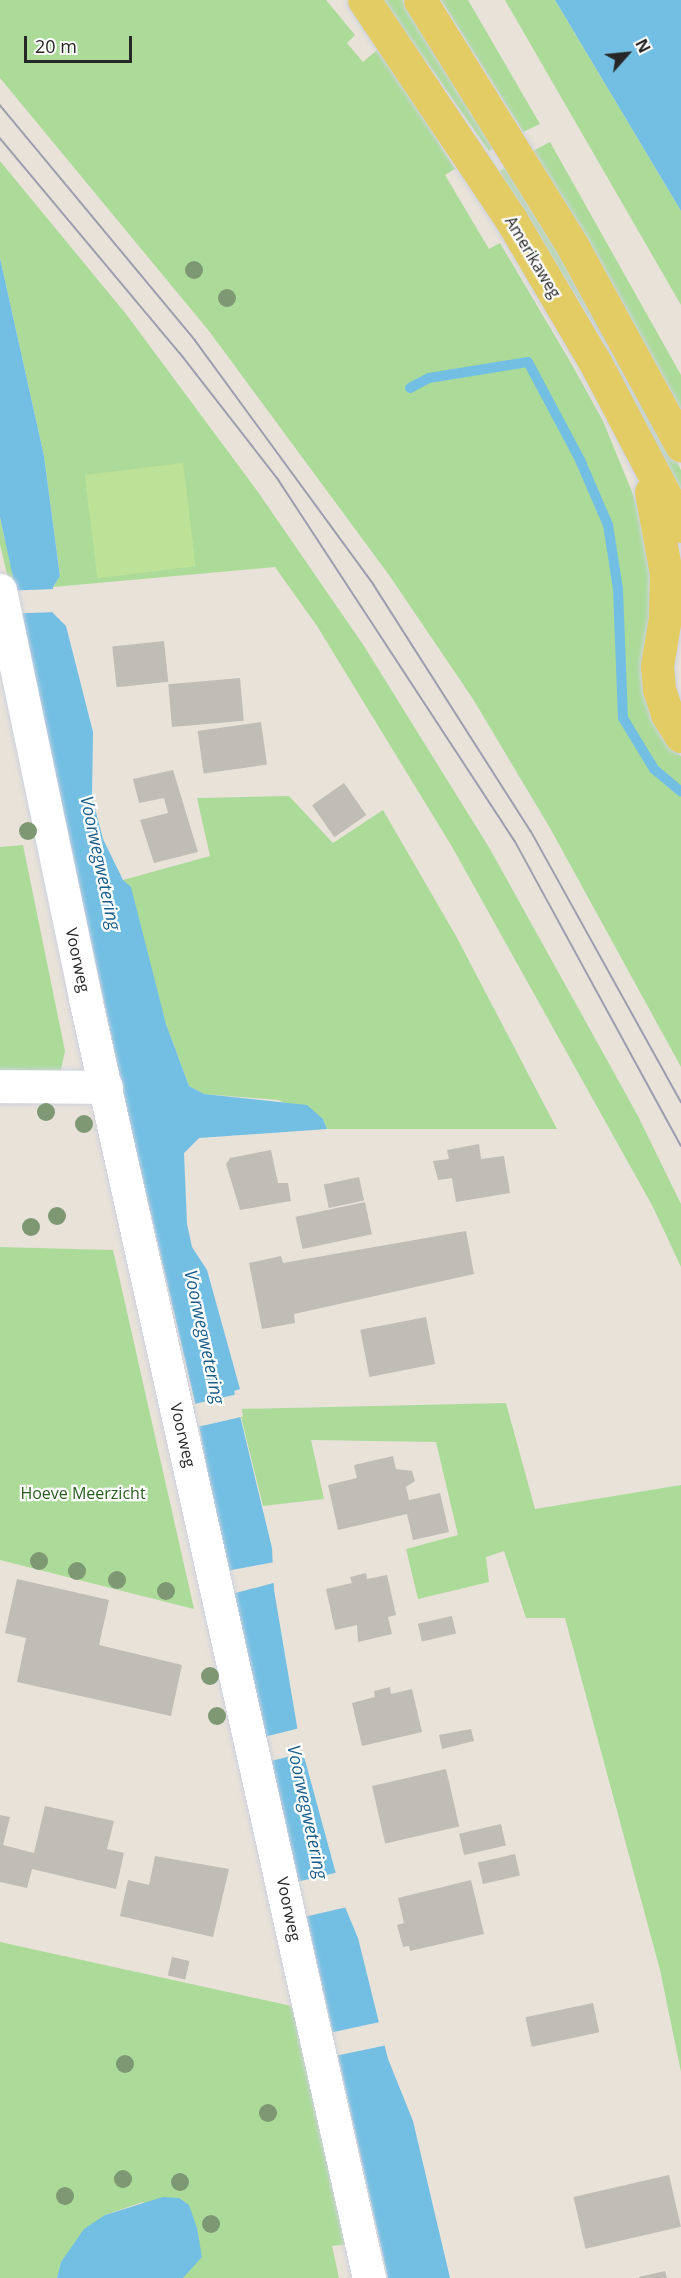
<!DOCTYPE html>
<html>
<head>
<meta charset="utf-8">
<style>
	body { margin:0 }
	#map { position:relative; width:681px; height:2278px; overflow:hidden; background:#e8e2d9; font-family:"Open Sans",sans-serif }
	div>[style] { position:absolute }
	.green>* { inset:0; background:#acdb99 }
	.pitch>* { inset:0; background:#bde196; transform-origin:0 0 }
	.water>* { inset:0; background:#73bfe3 }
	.pier>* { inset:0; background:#e8e2d9; transform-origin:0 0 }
	.stream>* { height:10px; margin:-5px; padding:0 5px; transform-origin:5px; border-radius:5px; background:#73bfe3 }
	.building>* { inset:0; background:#c0bcb6; transform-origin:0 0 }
	.roads { filter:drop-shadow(0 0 2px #ced1df) drop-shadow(0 0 2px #ced1df) }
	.minor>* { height:33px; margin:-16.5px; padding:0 16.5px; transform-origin:16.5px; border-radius:16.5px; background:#fff }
	.major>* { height:33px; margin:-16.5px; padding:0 16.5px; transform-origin:16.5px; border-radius:16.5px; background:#e3cc63 }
	.tram>* { height:1.5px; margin:-0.75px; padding:0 0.75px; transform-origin:0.75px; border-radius:0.75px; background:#9d9eaf }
	.trees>* { width:18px; height:18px; margin:-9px; border-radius:50%; background:#7e9873 }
	span { translate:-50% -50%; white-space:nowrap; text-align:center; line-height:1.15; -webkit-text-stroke:4.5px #fff; paint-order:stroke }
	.street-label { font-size:16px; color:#272727 }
	.park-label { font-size:16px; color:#285b1f }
	.water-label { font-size:18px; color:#185c89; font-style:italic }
	.north { position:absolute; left:597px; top:24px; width:60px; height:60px; -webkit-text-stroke:4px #fff; paint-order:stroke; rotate:63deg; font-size:16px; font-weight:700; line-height:24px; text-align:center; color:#272727 }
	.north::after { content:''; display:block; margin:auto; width:21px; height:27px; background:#272727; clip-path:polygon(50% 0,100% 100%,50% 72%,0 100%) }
	.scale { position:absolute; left:24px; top:36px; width:108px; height:27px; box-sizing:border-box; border:3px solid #272727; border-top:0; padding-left:8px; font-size:18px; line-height:21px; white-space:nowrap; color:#272727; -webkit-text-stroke:4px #fff; paint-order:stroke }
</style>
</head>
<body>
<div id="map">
	<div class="green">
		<div style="clip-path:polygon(0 0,326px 0,355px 35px,347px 43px,363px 62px,377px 50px,399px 78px,455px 169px,445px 175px,489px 249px,500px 243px,571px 363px,603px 421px,648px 531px,676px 751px,681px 756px,681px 1067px,550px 828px,473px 699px,389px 575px,209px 331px,0 78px)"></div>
		<div style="clip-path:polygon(383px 0,402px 0,497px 147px,489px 151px)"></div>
		<div style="clip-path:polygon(441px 0,468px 0,540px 124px,523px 132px)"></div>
		<div style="clip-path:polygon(505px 0,555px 0,681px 211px,681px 305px)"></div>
		<div style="clip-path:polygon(550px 142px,681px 375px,681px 415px,654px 361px,531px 152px)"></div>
		<div style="clip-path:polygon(0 161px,126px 314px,258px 492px,364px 646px,490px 849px,638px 1116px,681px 1204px,681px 1267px,653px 1207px,451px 845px,317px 626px,275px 567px,53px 587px,60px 575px,44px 456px,0 258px)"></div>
		<div style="clip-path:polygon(508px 167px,609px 335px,681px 470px,681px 498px,602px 338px,499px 171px)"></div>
		<div style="clip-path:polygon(0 517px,16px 589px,10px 587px,0 544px)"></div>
		<div style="clip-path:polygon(289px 796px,333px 843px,383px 810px,456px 936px,557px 1129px,327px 1129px,323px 1119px,278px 1100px,204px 1094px,189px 1086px,166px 1024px,123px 880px,210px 856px,197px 798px)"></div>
		<div style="clip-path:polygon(23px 845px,65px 1051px,60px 1074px,0 1074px,0 847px)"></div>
		<div style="clip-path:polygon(0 1247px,113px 1250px,194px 1609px,0 1560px)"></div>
		<div style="clip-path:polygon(506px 1403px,535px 1509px,681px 1485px,681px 2072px,660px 1970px,565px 1618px,526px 1618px,504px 1551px,486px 1557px,489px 1582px,418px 1599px,406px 1549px,458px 1535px,436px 1442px,311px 1440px,324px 1499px,263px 1506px,239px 1409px)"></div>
		<div style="clip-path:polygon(0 1942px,296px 2007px,347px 2244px,332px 2246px,339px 2278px,177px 2278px,143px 2202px,105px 2215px,61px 2262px,57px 2278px,0 2278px)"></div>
	</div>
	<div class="pitch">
		<div style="left:183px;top:463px;width:104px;height:99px;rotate:83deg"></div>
	</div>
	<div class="water">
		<div style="clip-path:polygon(555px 0,681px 0,681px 211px)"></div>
		<div style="clip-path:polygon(0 258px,44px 456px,60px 576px,53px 587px,53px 613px,66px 626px,93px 732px,92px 797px,103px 839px,123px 880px,131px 887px,166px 1024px,189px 1086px,204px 1094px,307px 1105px,323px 1119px,327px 1129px,199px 1138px,184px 1153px,187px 1224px,192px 1247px,207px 1270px,240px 1389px,234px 1391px,272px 1548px,274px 1590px,299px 1738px,345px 1907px,358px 1938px,388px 2059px,413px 2121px,450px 2278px,388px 2278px,212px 1496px,194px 1398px,133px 1137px,0 517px)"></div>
		<div style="clip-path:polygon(163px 2197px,179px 2198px,189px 2205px,197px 2228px,202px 2257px,183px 2278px,57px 2278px,61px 2262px,84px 2229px,105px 2215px)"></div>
	</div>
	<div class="pier">
		<div style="left:56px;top:589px;width:23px;height:42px;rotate:88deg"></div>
		<div style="left:238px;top:1394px;width:23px;height:47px;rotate:77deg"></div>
		<div style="clip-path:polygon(275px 1562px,277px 1582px,232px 1594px,226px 1571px)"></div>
		<div style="left:300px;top:1728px;width:25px;height:37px;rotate:76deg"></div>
		<div style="left:339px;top:1872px;width:36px;height:43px;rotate:77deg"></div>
		<div style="left:380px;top:2022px;width:24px;height:50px;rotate:78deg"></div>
	</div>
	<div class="stream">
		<div style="left:410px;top:388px;width:21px;rotate:-28deg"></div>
		<div style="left:429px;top:378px;width:100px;rotate:-9.2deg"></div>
		<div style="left:528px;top:362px;width:111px;rotate:62deg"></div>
		<div style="left:580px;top:460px;width:71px;rotate:66.7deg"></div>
		<div style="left:608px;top:525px;width:65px;rotate:81.1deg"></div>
		<div style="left:618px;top:589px;width:129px;rotate:87.8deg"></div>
		<div style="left:623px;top:718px;width:60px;rotate:58.7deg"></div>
		<div style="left:654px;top:769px;width:35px;rotate:40deg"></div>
	</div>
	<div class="building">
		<div style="left:164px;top:641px;width:41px;height:52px;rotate:84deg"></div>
		<div style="left:240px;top:678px;width:43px;height:72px;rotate:85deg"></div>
		<div style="left:261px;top:722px;width:43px;height:64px;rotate:82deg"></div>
		<div style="clip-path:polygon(173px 770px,198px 852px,154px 863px,140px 820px,168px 813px,164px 798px,139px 803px,133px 779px)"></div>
		<div style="left:344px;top:783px;width:39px;height:39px;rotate:55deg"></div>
		<div style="clip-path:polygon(479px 1144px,481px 1159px,504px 1156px,510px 1193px,456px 1202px,452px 1178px,438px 1180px,433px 1161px,449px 1159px,447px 1150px)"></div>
		<div style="clip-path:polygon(271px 1150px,278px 1183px,288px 1183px,291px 1201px,240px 1210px,226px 1164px,230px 1158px)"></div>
		<div style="left:359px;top:1177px;width:24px;height:36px;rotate:78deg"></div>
		<div style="left:365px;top:1202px;width:33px;height:71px;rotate:78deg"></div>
		<div style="clip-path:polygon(466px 1231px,474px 1274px,294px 1314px,295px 1323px,262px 1329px,249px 1263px,281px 1256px,283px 1263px)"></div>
		<div style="left:426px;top:1317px;width:48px;height:67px;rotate:79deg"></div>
		<div style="clip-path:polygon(393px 1456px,396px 1469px,412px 1471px,415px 1481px,406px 1487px,409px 1500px,440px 1493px,449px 1532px,413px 1540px,407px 1514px,338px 1530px,328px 1485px,357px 1478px,354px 1465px)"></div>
		<div style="clip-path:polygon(366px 1573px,367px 1579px,387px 1575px,396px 1615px,388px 1617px,392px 1634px,358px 1642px,357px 1625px,335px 1630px,326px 1589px,352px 1583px,350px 1577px)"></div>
		<div style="clip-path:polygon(17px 1579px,109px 1600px,99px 1645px,182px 1665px,171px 1716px,17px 1682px,26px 1638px,5px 1633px)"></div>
		<div style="left:452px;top:1616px;width:18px;height:35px;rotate:77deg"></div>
		<div style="clip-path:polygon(390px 1687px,391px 1694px,412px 1689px,422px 1732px,362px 1746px,352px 1703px,375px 1697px,374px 1691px)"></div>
		<div style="clip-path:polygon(471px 1729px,474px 1741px,442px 1749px,439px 1735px)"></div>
		<div style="left:446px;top:1769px;width:59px;height:76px;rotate:77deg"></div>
		<div style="clip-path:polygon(45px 1806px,114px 1821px,107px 1849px,124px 1853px,116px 1889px,32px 1869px,27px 1888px,0 1882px,0 1815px,10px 1817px,3px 1845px,34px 1853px)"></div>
		<div style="left:501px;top:1824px;width:22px;height:43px;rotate:77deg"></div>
		<div style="left:515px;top:1854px;width:22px;height:38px;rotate:77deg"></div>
		<div style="clip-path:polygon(155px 1856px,229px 1869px,213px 1937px,120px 1916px,128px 1880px,149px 1885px)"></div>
		<div style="clip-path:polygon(471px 1880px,484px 1934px,410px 1951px,409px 1946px,403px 1947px,397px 1925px,404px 1923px,398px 1898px)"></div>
		<div style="left:172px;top:1957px;width:18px;height:19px;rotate:13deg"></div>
		<div style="left:593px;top:2003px;width:30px;height:69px;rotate:78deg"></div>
		<div style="left:669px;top:2175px;width:53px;height:98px;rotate:77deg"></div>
		<div style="clip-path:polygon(665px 2271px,667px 2278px,639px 2278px,639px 2277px)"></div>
	</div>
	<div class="roads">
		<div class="minor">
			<div style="left:0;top:590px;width:417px;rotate:78.2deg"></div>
			<div style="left:85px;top:998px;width:1311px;rotate:77.49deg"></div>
			<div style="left:0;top:1086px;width:106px;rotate:0.5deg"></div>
		</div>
		<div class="major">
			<div style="left:364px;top:0;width:262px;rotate:56.2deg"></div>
			<div style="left:510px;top:218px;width:169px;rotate:59.5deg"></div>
			<div style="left:596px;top:364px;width:183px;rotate:62.3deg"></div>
			<div style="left:420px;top:0;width:291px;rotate:58.2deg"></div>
			<div style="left:573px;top:247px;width:226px;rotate:61.4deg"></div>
			<div style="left:651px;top:492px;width:82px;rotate:79.5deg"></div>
			<div style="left:666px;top:573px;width:45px;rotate:91.3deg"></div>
			<div style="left:665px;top:618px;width:49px;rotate:99.5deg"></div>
			<div style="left:657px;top:666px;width:23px;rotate:85deg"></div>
			<div style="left:659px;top:689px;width:26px;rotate:72deg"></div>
			<div style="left:667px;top:714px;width:26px;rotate:58deg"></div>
		</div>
	</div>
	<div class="tram">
		<div style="left:0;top:105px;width:305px;rotate:50.3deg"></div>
		<div style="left:195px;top:340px;width:303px;rotate:53.8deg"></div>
		<div style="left:374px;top:585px;width:292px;rotate:57.5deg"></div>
		<div style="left:531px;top:831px;width:310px;rotate:61deg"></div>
		<div style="left:0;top:138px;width:280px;rotate:50.1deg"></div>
		<div style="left:180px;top:353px;width:160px;rotate:52.1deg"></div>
		<div style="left:278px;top:479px;width:433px;rotate:56.8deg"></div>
		<div style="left:515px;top:841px;width:347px;rotate:61.4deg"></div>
	</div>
	<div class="trees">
		<div style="left:194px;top:270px"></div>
		<div style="left:227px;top:298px"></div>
		<div style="left:28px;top:831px"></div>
		<div style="left:46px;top:1112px"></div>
		<div style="left:84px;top:1124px"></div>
		<div style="left:57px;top:1216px"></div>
		<div style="left:31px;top:1227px"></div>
		<div style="left:39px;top:1561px"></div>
		<div style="left:77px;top:1571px"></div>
		<div style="left:117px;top:1580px"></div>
		<div style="left:166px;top:1591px"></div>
		<div style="left:210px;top:1676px"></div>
		<div style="left:217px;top:1716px"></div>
		<div style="left:125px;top:2064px"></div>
		<div style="left:268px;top:2113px"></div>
		<div style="left:123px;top:2179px"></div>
		<div style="left:180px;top:2182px"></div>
		<div style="left:65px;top:2196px"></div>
		<div style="left:211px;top:2224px"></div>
	</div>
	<div class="street-label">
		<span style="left:533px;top:257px;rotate:59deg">Amerikaweg</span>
		<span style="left:78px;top:960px;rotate:78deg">Voorweg</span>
		<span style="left:183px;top:1435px;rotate:77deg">Voorweg</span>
		<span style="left:289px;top:1909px;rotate:78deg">Voorweg</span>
	</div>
	<div class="park-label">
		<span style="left:83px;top:1493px">Hoeve Meerzicht</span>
	</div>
	<div class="water-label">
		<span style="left:101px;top:863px;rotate:78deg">Voorwegwetering</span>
		<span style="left:205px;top:1337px;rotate:78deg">Voorwegwetering</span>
		<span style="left:308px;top:1812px;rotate:78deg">Voorwegwetering</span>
	</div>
	<div class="north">N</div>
	<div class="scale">20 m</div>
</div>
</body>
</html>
